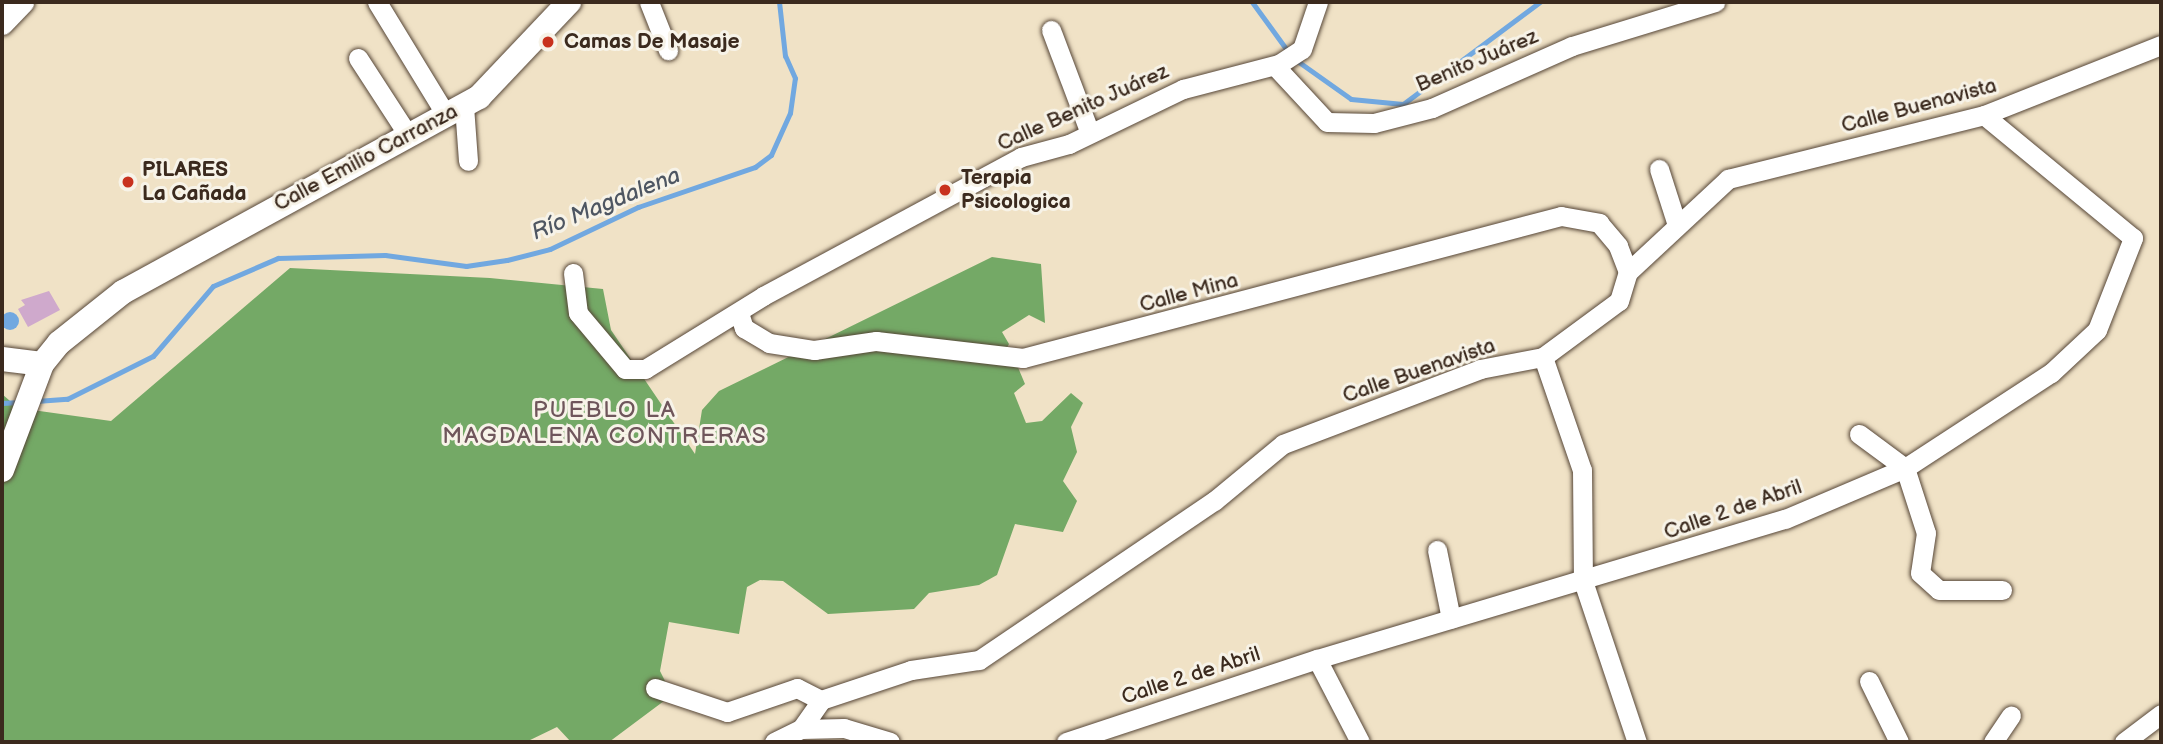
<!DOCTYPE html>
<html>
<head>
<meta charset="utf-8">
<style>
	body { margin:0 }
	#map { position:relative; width:2163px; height:744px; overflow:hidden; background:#f0e2c6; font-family:"Balsamiq Sans",sans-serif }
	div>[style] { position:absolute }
	.forest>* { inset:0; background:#74a966 }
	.water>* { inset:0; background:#71a8e0 }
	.round { border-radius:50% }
	.stream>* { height:5px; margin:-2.5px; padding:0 2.5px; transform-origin:2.5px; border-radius:2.5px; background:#71a8e0 }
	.building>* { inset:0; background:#cfa9cc }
	.roads { filter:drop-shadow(0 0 2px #564637) drop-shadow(0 0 2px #564637) }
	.minor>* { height:19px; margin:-9.5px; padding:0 9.5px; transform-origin:9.5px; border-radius:9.5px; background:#fff }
	.tertiary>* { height:24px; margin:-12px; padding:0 12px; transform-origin:12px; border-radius:12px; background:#fff }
	.dots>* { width:19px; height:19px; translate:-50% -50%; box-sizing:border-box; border:4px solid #f7f3e8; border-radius:50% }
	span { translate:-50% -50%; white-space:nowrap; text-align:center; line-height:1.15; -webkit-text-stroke:6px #f7f3e8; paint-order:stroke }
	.poi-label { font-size:21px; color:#3b2a1e; font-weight:700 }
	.left { translate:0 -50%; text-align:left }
	.street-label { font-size:21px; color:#3b2a1e }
	.water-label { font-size:23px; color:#4e5662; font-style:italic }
	.neighbourhood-label { font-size:23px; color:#6f565b; letter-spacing:2px }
	.frame { position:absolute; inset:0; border:4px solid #3b2a1e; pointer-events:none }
</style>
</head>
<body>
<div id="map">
	<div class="forest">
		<div style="clip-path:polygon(992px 257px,1041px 264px,1045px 323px,1029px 315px,1002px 332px,1009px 344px,1000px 360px,1017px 365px,1025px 384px,1014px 393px,1026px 423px,1042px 421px,1071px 393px,1083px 403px,1071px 427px,1077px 452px,1063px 481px,1077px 501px,1063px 532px,1015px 524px,997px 575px,979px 585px,929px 593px,914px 609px,828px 614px,783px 581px,760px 580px,747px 587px,739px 634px,669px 622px,660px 671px,672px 695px,609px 742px,571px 742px,557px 727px,526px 742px,2px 742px,2px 394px,18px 408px,111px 421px,290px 268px,490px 278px,603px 289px,611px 330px,695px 454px,702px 410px,719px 391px)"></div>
	</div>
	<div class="water">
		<div class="round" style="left:1px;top:312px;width:18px;height:18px"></div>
	</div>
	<div class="stream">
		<div style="left:1252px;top:2px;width:63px;rotate:54deg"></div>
		<div style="left:1296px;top:60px;width:67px;rotate:35.3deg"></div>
		<div style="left:1351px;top:99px;width:52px;rotate:5.5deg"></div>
		<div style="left:1403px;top:104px;width:171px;rotate:-36.7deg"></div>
		<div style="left:36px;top:401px;width:31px;rotate:-4deg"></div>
		<div style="left:67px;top:399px;width:96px;rotate:-26.6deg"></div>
		<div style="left:153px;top:356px;width:92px;rotate:-49.4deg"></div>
		<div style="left:213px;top:286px;width:71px;rotate:-23.3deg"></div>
		<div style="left:278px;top:258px;width:107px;rotate:-1.6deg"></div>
		<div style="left:385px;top:255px;width:82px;rotate:7.7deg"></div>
		<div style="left:466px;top:266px;width:41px;rotate:-8.3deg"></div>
		<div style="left:507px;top:260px;width:44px;rotate:-14.3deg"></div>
		<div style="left:550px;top:249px;width:98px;rotate:-25.5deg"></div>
		<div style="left:638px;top:207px;width:124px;rotate:-18.9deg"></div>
		<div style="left:755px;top:167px;width:20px;rotate:-37deg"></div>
		<div style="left:771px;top:155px;width:46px;rotate:-65.7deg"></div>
		<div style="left:790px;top:113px;width:35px;rotate:-82deg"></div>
		<div style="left:795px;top:78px;width:24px;rotate:-114deg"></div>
		<div style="left:785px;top:56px;width:54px;rotate:-96.3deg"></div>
		<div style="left:2px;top:403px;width:18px;rotate:-3deg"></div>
	</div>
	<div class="building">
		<div style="clip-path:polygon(49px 291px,60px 310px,28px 327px,18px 309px,25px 305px,21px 300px)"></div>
	</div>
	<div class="roads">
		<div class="minor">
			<div style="left:377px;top:2px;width:132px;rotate:58.6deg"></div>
			<div style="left:649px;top:2px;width:52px;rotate:68.4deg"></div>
			<div style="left:1051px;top:30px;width:110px;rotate:69.3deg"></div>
			<div style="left:358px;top:58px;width:92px;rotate:57deg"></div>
			<div style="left:1275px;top:66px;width:76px;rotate:47.1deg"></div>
			<div style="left:1327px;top:122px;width:47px;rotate:1.2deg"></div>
			<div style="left:1374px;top:123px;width:60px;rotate:-14.5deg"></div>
			<div style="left:1432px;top:108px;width:153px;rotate:-23.9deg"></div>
			<div style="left:1572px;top:46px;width:150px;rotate:-17.1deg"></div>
			<div style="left:464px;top:106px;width:55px;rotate:85.8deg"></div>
			<div style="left:1659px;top:169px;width:56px;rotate:72.2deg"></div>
			<div style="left:573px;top:273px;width:40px;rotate:82.9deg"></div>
			<div style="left:578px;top:313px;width:73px;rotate:50deg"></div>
			<div style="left:625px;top:369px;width:20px"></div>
			<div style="left:645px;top:369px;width:139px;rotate:-31.7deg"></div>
			<div style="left:763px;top:296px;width:293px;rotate:-28.3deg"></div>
			<div style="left:1021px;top:157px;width:50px;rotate:-15.2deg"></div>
			<div style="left:1069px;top:144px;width:127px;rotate:-25.8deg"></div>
			<div style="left:1183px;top:89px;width:99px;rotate:-14.6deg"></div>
			<div style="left:1279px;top:64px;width:27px;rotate:-33deg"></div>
			<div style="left:1302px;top:49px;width:50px;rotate:-71.2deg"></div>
			<div style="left:740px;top:316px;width:13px;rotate:72deg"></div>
			<div style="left:744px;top:328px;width:29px;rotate:31deg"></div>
			<div style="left:769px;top:343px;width:46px;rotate:8.8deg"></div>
			<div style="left:814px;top:350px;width:63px;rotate:-8.3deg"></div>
			<div style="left:876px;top:341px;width:148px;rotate:6.6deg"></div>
			<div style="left:1023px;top:358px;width:556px;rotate:-14.79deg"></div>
			<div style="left:1561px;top:216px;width:39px;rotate:10deg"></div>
			<div style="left:1599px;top:223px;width:30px;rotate:50deg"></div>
			<div style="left:1618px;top:246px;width:28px;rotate:69deg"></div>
			<div style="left:1543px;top:357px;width:120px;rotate:71deg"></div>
			<div style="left:1582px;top:470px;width:111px;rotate:89.5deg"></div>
			<div style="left:1583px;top:581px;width:170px;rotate:71.5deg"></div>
			<div style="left:1859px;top:434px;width:57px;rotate:36.5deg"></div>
			<div style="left:1905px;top:468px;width:68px;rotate:72.1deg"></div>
			<div style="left:1926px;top:533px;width:40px;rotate:98.5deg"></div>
			<div style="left:1920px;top:573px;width:25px;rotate:42deg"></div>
			<div style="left:1939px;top:590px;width:63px"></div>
			<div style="left:1437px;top:550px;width:70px;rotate:78.5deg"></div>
			<div style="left:1317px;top:659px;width:93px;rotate:62.6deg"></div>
			<div style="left:1869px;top:681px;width:68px;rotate:63.8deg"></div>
			<div style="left:655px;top:688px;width:76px;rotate:18.4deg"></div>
			<div style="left:727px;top:712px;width:74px;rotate:-18.9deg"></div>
			<div style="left:797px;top:688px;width:27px;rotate:27deg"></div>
			<div style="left:801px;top:729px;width:43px;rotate:-1.3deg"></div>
			<div style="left:844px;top:728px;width:48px;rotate:16.9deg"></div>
			<div style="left:774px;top:742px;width:30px;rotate:-26deg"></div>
			<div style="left:801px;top:729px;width:35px;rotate:-55deg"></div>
			<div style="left:821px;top:700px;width:95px;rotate:-18.4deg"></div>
			<div style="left:911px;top:670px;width:69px;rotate:-8.4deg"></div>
			<div style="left:979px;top:660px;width:284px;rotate:-34.1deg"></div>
			<div style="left:1214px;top:501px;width:89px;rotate:-39.6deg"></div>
			<div style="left:1283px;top:444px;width:211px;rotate:-20.8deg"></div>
			<div style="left:1480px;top:369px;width:64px;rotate:-10.8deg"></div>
			<div style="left:1543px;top:357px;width:94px;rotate:-36.4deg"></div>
			<div style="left:1619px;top:301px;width:30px;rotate:-73deg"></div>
			<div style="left:1628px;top:272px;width:137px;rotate:-42.9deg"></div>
			<div style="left:1728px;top:179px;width:264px;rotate:-14deg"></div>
			<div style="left:1984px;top:115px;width:190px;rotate:-21.6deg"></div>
			<div style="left:1066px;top:742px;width:264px;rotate:-18.3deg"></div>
			<div style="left:1317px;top:659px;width:488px;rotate:-16.7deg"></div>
			<div style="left:1785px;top:519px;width:130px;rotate:-23deg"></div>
			<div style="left:1905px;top:468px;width:174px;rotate:-33.1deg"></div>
			<div style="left:2051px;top:373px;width:63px;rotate:-43.1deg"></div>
			<div style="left:2097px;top:330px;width:99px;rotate:-68.6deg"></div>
			<div style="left:2133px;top:238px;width:193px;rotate:-140.5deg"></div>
			<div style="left:1993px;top:742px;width:32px;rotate:-56deg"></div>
			<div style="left:2124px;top:742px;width:46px;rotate:-37.1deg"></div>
		</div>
		<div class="tertiary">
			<div style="left:2px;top:23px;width:29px;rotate:-46deg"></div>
			<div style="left:2px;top:359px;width:40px;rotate:7.1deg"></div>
			<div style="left:2px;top:470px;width:113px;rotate:-69.3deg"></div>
			<div style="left:42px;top:364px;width:27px;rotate:-51deg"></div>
			<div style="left:59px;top:343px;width:82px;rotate:-38.6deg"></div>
			<div style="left:123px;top:292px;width:406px;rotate:-28.7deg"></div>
			<div style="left:479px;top:97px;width:131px;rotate:-46.5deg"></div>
		</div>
	</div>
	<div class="dots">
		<div style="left:548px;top:42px;background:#c8321e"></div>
		<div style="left:128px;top:182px;background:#c8321e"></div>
		<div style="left:945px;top:190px;background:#c8321e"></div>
	</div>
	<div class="poi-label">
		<span class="left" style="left:564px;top:42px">Camas De Masaje</span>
		<span class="left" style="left:142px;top:182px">PILARES<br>La Cañada</span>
		<span class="left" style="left:961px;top:190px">Terapia<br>Psicologica</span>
	</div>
	<div class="street-label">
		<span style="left:1477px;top:61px;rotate:-23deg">Benito Juárez</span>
		<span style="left:1919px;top:106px;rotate:-15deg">Calle Buenavista</span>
		<span style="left:1083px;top:108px;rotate:-24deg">Calle Benito Juárez</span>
		<span style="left:366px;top:158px;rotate:-28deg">Calle Emilio Carranza</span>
		<span style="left:1189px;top:293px;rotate:-15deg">Calle Mina</span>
		<span style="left:1419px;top:371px;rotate:-19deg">Calle Buenavista</span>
		<span style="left:1733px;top:510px;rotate:-19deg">Calle 2 de Abril</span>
		<span style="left:1191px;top:676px;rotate:-18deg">Calle 2 de Abril</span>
	</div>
	<div class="water-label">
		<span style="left:606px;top:204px;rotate:-22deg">Río Magdalena</span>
	</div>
	<div class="neighbourhood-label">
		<span style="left:605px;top:423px">PUEBLO LA<br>MAGDALENA CONTRERAS</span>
	</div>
	<div class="frame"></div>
</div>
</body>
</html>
